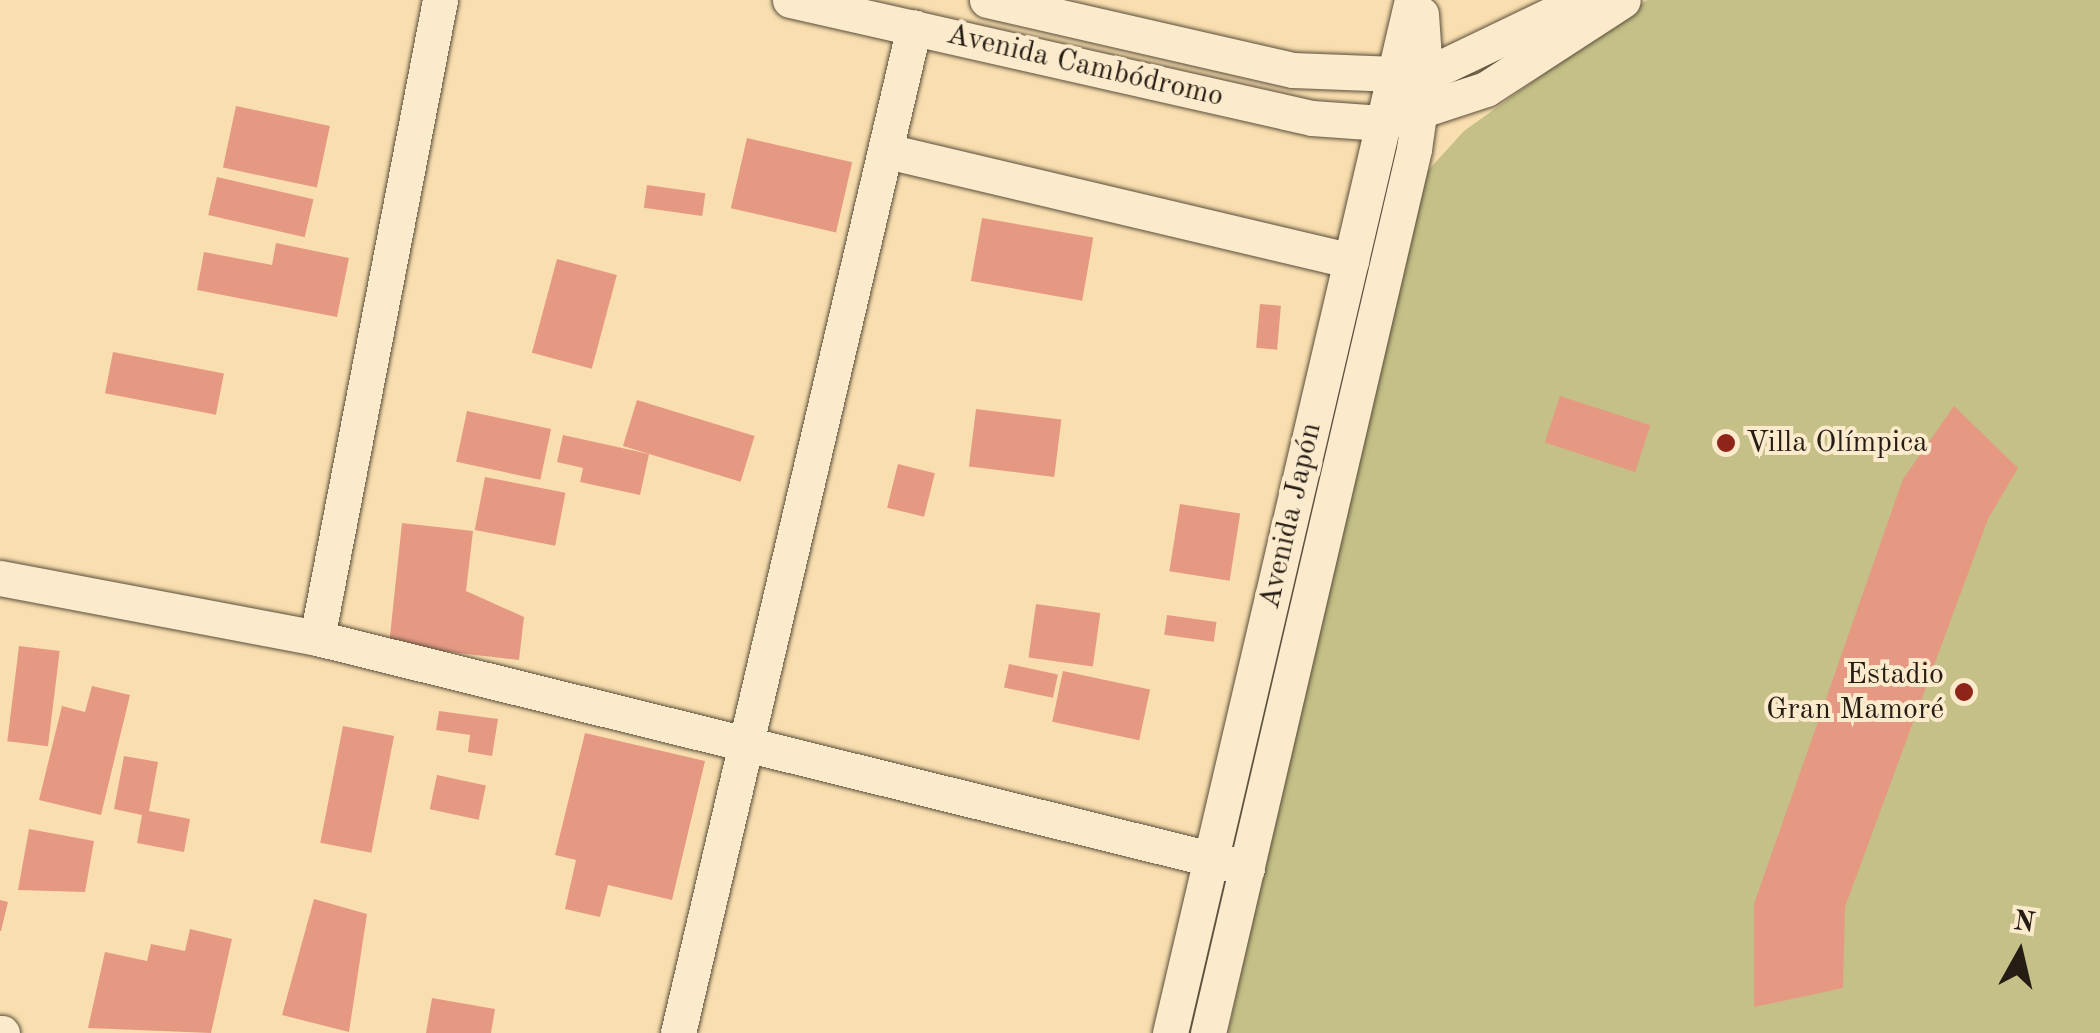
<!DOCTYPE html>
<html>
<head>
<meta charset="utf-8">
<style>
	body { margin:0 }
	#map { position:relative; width:2100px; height:1033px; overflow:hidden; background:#f9dfb0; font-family:"Old Standard TT",serif }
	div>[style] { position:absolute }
	.green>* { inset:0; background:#c4c087 }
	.building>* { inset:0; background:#e59983; transform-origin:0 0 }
	.roads { filter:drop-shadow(0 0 2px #5a4e3b) drop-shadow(0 0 2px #5a4e3b) }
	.minor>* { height:35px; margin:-17.5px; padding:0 17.5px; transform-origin:17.5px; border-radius:17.5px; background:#fbeacc }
	.dots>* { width:28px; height:28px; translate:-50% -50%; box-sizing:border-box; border:5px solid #fbeacc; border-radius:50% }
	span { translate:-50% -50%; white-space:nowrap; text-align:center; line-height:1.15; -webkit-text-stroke:8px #fbeacc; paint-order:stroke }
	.street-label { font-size:30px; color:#251d14 }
	.poi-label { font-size:30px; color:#251d14 }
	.left { translate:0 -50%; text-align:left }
	.right { translate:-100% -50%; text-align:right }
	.north { position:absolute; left:1970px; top:903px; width:100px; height:100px; -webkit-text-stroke:8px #fbeacc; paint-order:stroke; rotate:8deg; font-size:28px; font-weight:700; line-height:40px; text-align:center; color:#251d14 }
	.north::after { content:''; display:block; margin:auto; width:35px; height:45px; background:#251d14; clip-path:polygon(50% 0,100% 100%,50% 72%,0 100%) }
</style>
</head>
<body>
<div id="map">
	<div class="green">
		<div style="clip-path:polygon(1647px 0,2100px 0,2100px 1033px,1228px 1033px,1412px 188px,1464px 131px)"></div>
	</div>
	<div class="building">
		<div style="left:236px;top:106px;width:96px;height:63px;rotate:12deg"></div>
		<div style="left:747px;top:138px;width:108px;height:72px;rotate:13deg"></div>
		<div style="left:217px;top:177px;width:99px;height:39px;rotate:13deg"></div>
		<div style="left:647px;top:185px;width:59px;height:23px;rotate:8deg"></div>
		<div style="left:982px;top:218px;width:113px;height:64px;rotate:10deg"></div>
		<div style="clip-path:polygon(276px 243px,349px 258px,337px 317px,197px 290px,204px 252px,272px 265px)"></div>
		<div style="left:557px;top:259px;width:62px;height:97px;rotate:15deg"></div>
		<div style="left:1260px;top:304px;width:21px;height:44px;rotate:5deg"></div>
		<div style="left:113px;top:352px;width:113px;height:42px;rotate:11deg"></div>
		<div style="left:1560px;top:396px;width:95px;height:49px;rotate:18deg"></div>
		<div style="left:637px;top:400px;width:123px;height:48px;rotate:17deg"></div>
		<div style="clip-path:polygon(1954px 406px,2018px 468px,1988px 519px,1845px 907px,1843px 988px,1754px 1007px,1754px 904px,1903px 479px)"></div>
		<div style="left:976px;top:409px;width:86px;height:58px;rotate:7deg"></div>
		<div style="left:467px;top:411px;width:86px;height:52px;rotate:12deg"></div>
		<div style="clip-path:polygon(563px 435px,649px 454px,640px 495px,580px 482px,583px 468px,557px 462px)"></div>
		<div style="left:898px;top:464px;width:38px;height:45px;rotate:14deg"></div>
		<div style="left:485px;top:477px;width:82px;height:54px;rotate:11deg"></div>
		<div style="left:1180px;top:504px;width:61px;height:68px;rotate:9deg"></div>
		<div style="clip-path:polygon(402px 523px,473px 531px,466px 591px,524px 617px,519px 660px,389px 645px)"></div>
		<div style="left:1036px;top:604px;width:65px;height:54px;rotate:8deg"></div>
		<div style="left:1167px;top:615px;width:50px;height:20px;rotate:8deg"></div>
		<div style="left:19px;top:646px;width:41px;height:96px;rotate:7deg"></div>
		<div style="left:1009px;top:664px;width:50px;height:24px;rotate:12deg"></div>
		<div style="left:1063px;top:671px;width:89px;height:52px;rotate:12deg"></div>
		<div style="clip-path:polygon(92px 686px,130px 695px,101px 815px,39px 800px,62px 706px,85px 712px)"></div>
		<div style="clip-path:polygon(439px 711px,498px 719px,492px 756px,468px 752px,470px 735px,436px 730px)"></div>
		<div style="left:343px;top:726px;width:52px;height:119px;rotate:11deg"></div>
		<div style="clip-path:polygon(585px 733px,705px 761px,672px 900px,608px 885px,600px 917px,565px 909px,576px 860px,555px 855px)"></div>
		<div style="clip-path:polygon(124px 756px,158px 762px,149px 811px,190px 819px,184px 852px,137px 843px,142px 815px,114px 809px)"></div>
		<div style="left:437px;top:775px;width:50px;height:35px;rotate:12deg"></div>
		<div style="clip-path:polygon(29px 829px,94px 841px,85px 892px,18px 890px)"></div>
		<div style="clip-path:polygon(314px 899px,367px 914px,349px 1032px,282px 1015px)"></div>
		<div style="clip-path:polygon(0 900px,8px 902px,1px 931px,0 931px)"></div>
		<div style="clip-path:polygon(190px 929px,232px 939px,211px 1033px,88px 1028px,105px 952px,147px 961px,151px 944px,185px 951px)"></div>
		<div style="clip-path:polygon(432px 998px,495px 1009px,491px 1033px,426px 1033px)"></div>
	</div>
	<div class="roads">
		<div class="minor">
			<div style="left:790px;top:0;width:535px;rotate:12.74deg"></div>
			<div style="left:1312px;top:118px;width:70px;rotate:4.1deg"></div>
			<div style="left:1382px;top:123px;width:109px;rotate:-18.1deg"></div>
			<div style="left:1486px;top:89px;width:163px;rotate:-33deg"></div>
			<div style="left:987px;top:0;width:314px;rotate:12.9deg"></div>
			<div style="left:1293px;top:70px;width:103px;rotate:2.2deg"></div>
			<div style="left:1396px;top:74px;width:44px;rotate:-7.8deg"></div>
			<div style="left:1440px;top:68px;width:134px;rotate:-25.6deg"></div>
			<div style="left:1561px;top:10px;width:58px;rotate:-10deg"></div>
			<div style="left:887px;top:151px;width:477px;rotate:13.3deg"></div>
			<div style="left:0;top:578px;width:323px;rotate:10.7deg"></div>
			<div style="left:317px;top:638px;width:958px;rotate:13.89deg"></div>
			<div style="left:317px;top:638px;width:650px;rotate:-79.09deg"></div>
			<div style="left:0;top:1033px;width:2px"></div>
			<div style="left:678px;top:1033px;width:1033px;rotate:-76.8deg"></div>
			<div style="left:1170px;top:1033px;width:1061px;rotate:-76.82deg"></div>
			<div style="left:1208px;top:1033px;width:908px;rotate:-76.88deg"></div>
			<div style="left:1414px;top:149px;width:77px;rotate:-81.8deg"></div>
			<div style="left:1425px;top:73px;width:59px;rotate:-93.9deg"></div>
		</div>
	</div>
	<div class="dots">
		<div style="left:1726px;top:443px;background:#8f2418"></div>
		<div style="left:1964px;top:692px;background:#8f2418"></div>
	</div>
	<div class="street-label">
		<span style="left:1085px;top:66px;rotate:13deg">Avenida Cambódromo</span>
		<span style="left:1291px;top:516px;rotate:-77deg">Avenida Japón</span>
	</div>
	<div class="poi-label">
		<span class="left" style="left:1746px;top:443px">Villa Olímpica</span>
		<span class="right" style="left:1944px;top:692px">Estadio<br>Gran Mamoré</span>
	</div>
	<div class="north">N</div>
</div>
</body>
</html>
